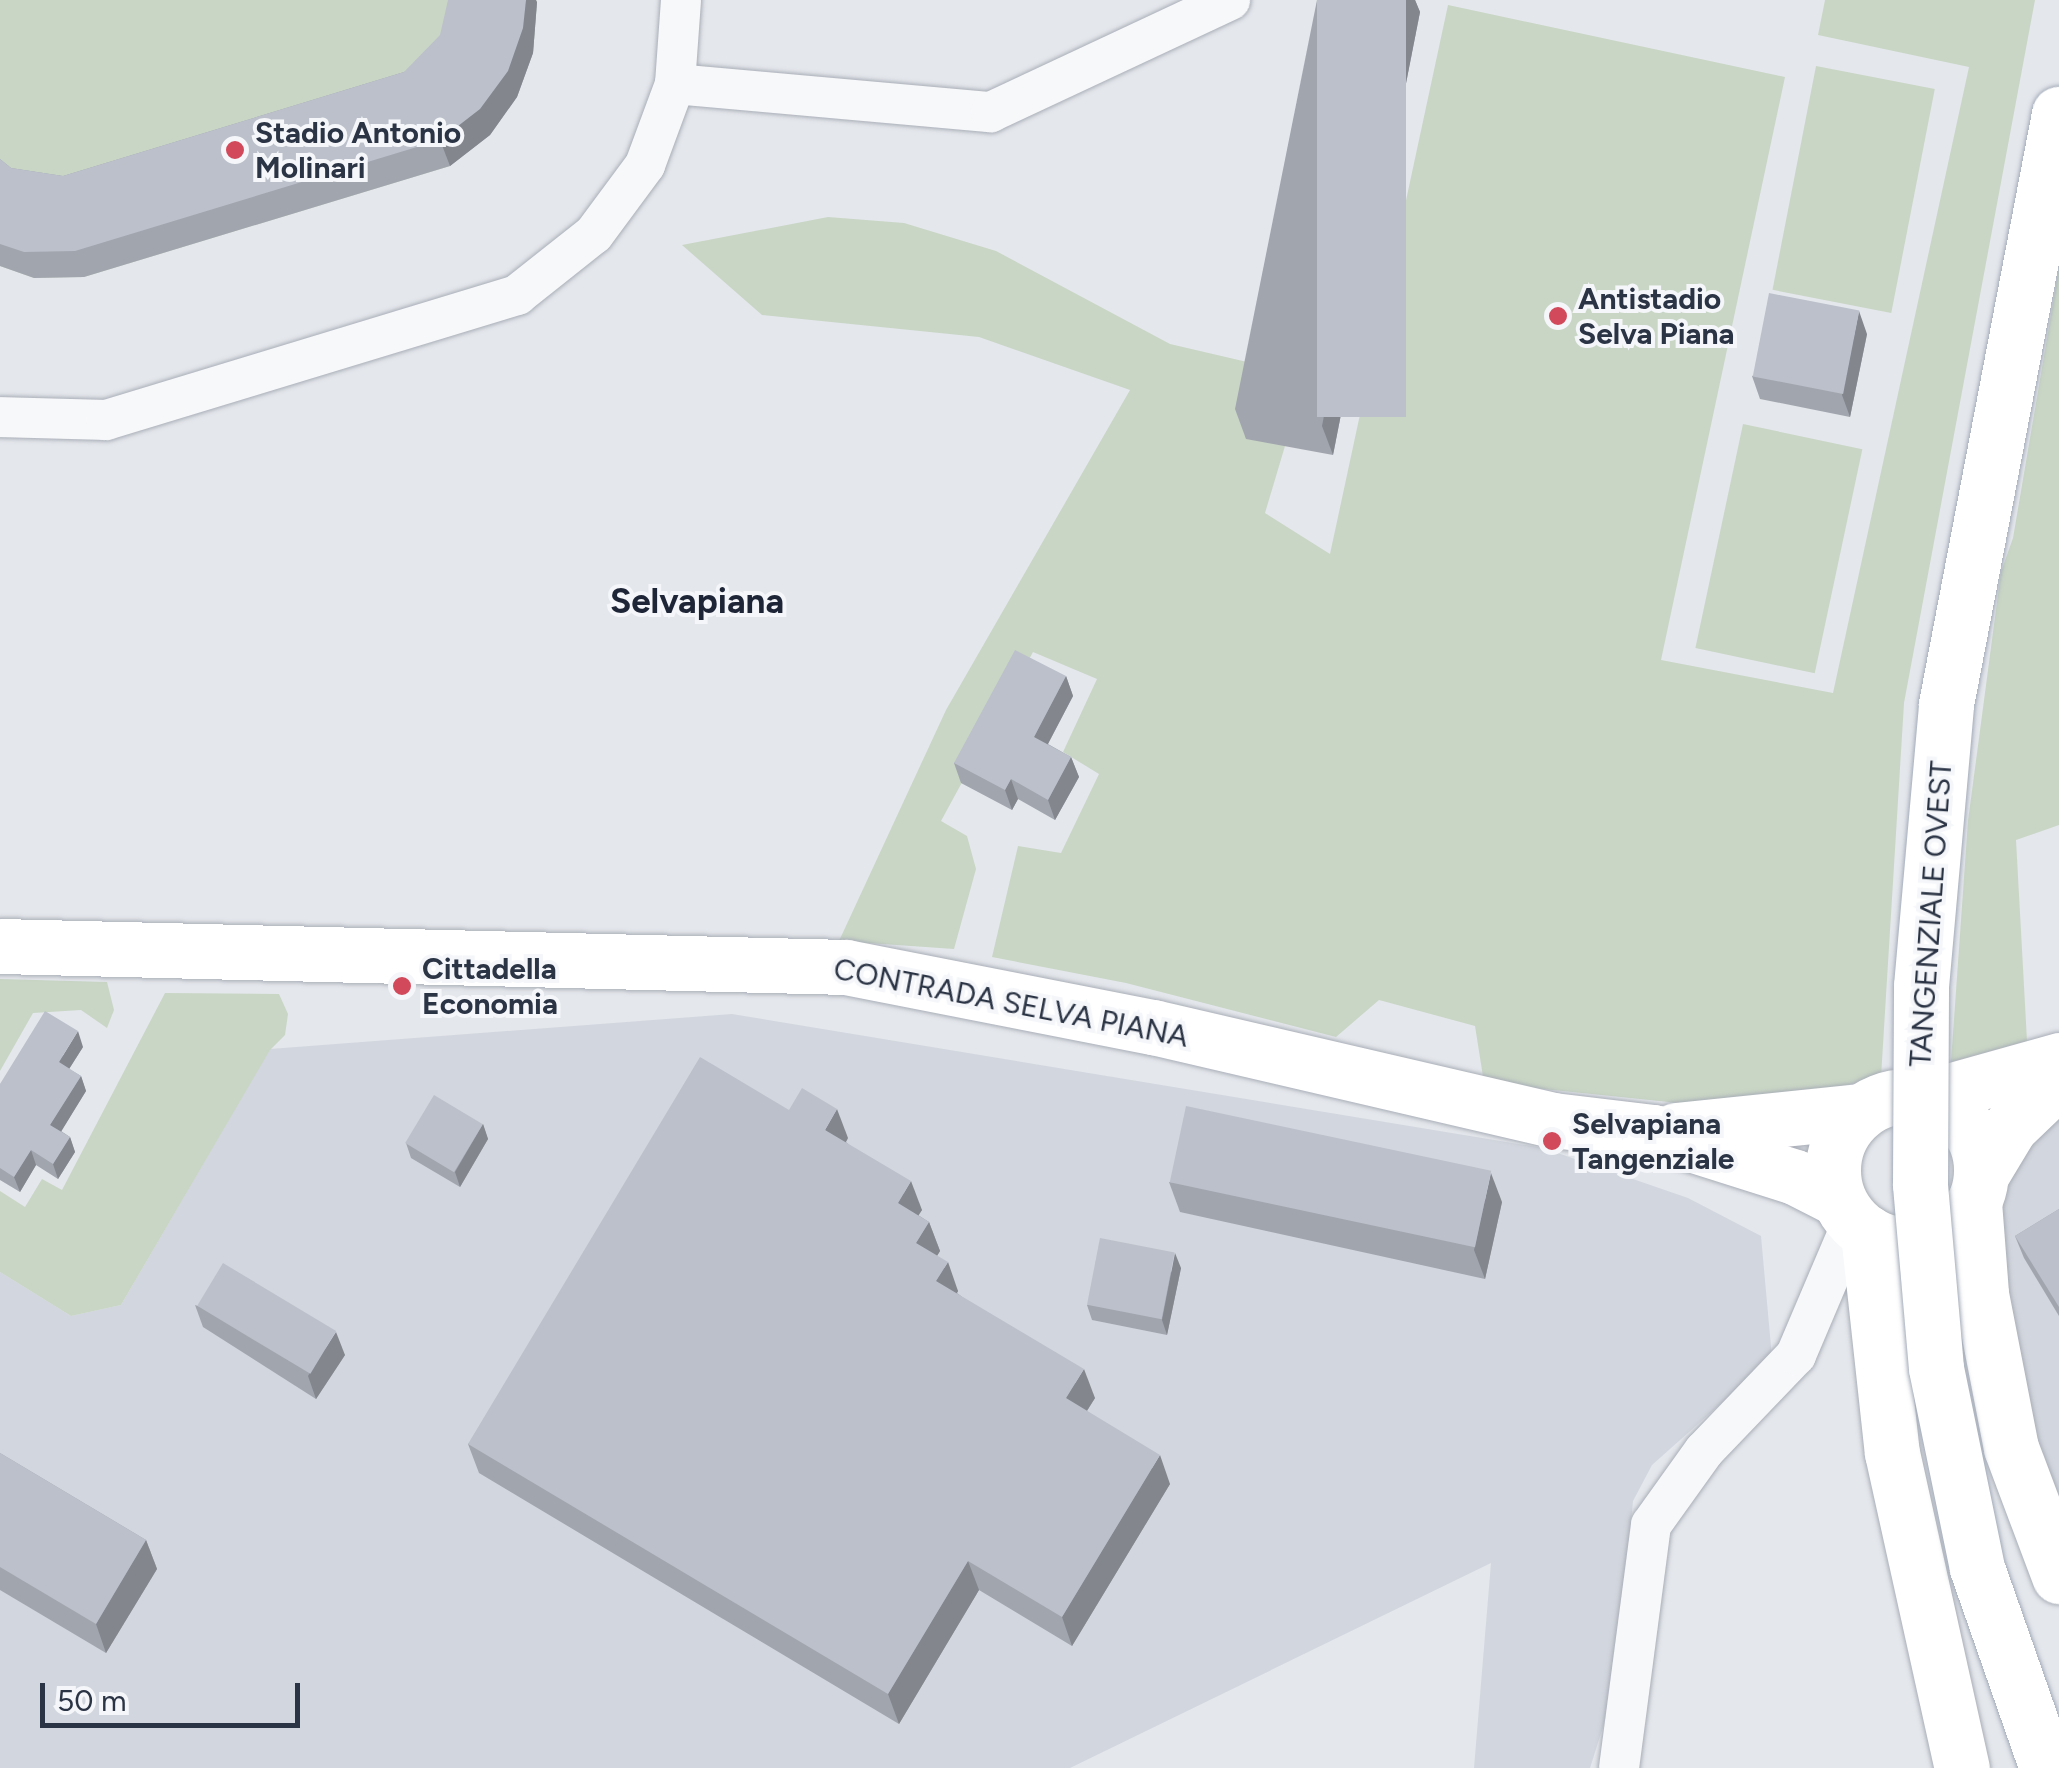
<!DOCTYPE html>
<html>
<head>
<meta charset="utf-8">
<style>
	body { margin:0 }
	#map { position:relative; width:2059px; height:1768px; overflow:hidden; background:#e4e7ec; font-family:Figtree,sans-serif }
	div>[style] { position:absolute }
	.built>* { inset:0; background:#d2d6de }
	.green>* { inset:0; background:#c9d6c5; transform-origin:0 0 }
	.roads { filter:drop-shadow(0 0 2px #a9aeb7) drop-shadow(0 0 2px #a9aeb7) }
	.street>* { height:40px; margin:-20px; padding:0 20px; transform-origin:20px; border-radius:20px; background:#f7f8fa }
	.secondary>* { height:55px; margin:-27.5px; padding:0 27.5px; transform-origin:27.5px; border-radius:27.5px; background:#fff }
	.secondary>.ring { margin:-27.5px; padding:0; box-sizing:content-box; background:none; border:55px solid #fff; border-radius:50% }
	.primary>* { height:55px; margin:-27.5px; padding:0 27.5px; transform-origin:27.5px; border-radius:27.5px; background:#fff }
	.bridges { filter:drop-shadow(0 0 2px #a3abb8) drop-shadow(0 0 2px #a3abb8) }
	.primary-bridge>* { height:55px; margin:-27.5px; padding:0 27.5px; transform-origin:27.5px; border-radius:27.5px; background:#fff }
	.wall>* { inset:0; background:#a1a5ae }
	.shaded-wall>* { inset:0; background:#83868d }
	.building>* { inset:0; background:#bbc0ca; transform-origin:0 0 }
	.dots>* { width:28px; height:28px; translate:-50% -50%; box-sizing:border-box; border:5px solid #f4f6f9; border-radius:50% }
	span { translate:-50% -50%; white-space:nowrap; text-align:center; line-height:1.15; -webkit-text-stroke:8px #f4f6f9; paint-order:stroke }
	.poi-label { font-size:30px; color:#2b3445; font-weight:700 }
	.left { translate:0 -50%; text-align:left }
	.street-label { font-size:30px; color:#2b3445 }
	.quarter-label { font-size:35px; color:#1d2536; font-weight:700 }
	.scale { position:absolute; left:40px; top:1683px; width:260px; height:45px; box-sizing:border-box; border:5px solid #2b3445; border-top:0; padding-left:12px; font-size:30px; line-height:35px; white-space:nowrap; color:#2b3445; -webkit-text-stroke:8px #f4f6f9; paint-order:stroke }
</style>
</head>
<body>
<div id="map">
	<div class="built">
		<div style="clip-path:polygon(732px 1014px,1543px 1148px,1688px 1198px,1761px 1236px,1772px 1358px,1652px 1465px,1633px 1501px,1615px 1689px,1590px 1768px,1474px 1768px,1491px 1563px,1070px 1768px,0 1768px,0 1272px,71px 1316px,121px 1305px,270px 1049px)"></div>
		<div style="clip-path:polygon(2059px 1105px,2059px 1507px,2027px 1410px,1993px 1229px,2001px 1175px)"></div>
	</div>
	<div class="green">
		<div style="clip-path:polygon(0 0,536px 0,537px 2px,533px 53px,450px 166px,84px 277px,34px 278px,0 266px)"></div>
		<div style="clip-path:polygon(1825px 0,2035px 0,1904px 703px,1881px 1077px,1801px 1096px,1688px 1104px,1484px 1083px,1475px 1026px,1379px 1000px,1336px 1037px,1126px 983px,992px 957px,1018px 846px,1061px 853px,1099px 774px,1063px 752px,1097px 679px,1033px 652px,941px 821px,967px 836px,976px 869px,954px 949px,839px 941px,946px 710px,1130px 390px,979px 337px,762px 315px,682px 245px,828px 217px,904px 223px,996px 251px,1170px 344px,1260px 365px,1285px 446px,1265px 513px,1330px 554px,1448px 5px,1785px 77px,1661px 660px,1833px 693px,1969px 67px,1818px 35px)"></div>
		<div style="left:1816px;top:66px;width:121px;height:228px;rotate:11deg"></div>
		<div style="clip-path:polygon(2059px 268px,2059px 825px,2016px 840px,2027px 1041px,1951px 1062px,1968px 821px,2001px 572px,2013px 538px)"></div>
		<div style="left:1743px;top:424px;width:122px;height:229px;rotate:12deg"></div>
		<div style="clip-path:polygon(0 979px,107px 982px,114px 1010px,107px 1028px,81px 1010px,33px 1013px,0 1071px)"></div>
		<div style="clip-path:polygon(165px 993px,279px 994px,288px 1014px,285px 1035px,270px 1050px,121px 1305px,71px 1316px,0 1272px,0 1191px,25px 1207px,42px 1179px,62px 1190px)"></div>
	</div>
	<div class="roads">
		<div class="street">
			<div style="left:675px;top:84px;width:317px;rotate:5.1deg"></div>
			<div style="left:991px;top:112px;width:264px;rotate:-25.1deg"></div>
			<div style="left:0;top:417px;width:106px;rotate:1.6deg"></div>
			<div style="left:106px;top:420px;width:430px;rotate:-16.9deg"></div>
			<div style="left:517px;top:295px;width:98px;rotate:-38.4deg"></div>
			<div style="left:594px;top:234px;width:86px;rotate:-53.5deg"></div>
			<div style="left:645px;top:165px;width:86px;rotate:-69.7deg"></div>
			<div style="left:675px;top:84px;width:84px;rotate:-85.9deg"></div>
			<div style="left:1619px;top:1768px;width:245px;rotate:-82.5deg"></div>
			<div style="left:1651px;top:1525px;width:91px;rotate:-54.4deg"></div>
			<div style="left:1704px;top:1451px;width:133px;rotate:-46.2deg"></div>
			<div style="left:1796px;top:1355px;width:146px;rotate:-67deg"></div>
		</div>
		<div class="secondary">
			<div style="left:0;top:946px;width:846px;rotate:1.42deg"></div>
			<div style="left:846px;top:967px;width:313px;rotate:11.1deg"></div>
			<div style="left:1153px;top:1027px;width:411px;rotate:13.1deg"></div>
			<div style="left:1553px;top:1120px;width:101px;rotate:6.8deg"></div>
			<div style="left:1653px;top:1132px;width:149px;rotate:17.6deg"></div>
			<div style="left:1795px;top:1177px;width:48px;rotate:27.1deg"></div>
			<div class="ring" style="left:1833px;top:1096px;width:93px;height:93px"></div>
			<div style="left:1924px;top:1098px;width:140px;rotate:-15.7deg"></div>
			<div style="left:1676px;top:1130px;width:186px;rotate:-5.9deg"></div>
			<div style="left:1981px;top:1175px;width:56px;rotate:-58.9deg"></div>
			<div style="left:2010px;top:1127px;width:68px;rotate:-43.8deg"></div>
		</div>
		<div class="primary">
			<div style="left:1974px;top:1202px;width:92px;rotate:85.6deg"></div>
			<div style="left:1981px;top:1294px;width:157px;rotate:79deg"></div>
			<div style="left:2011px;top:1448px;width:137px;rotate:69.4deg"></div>
			<div style="left:1868px;top:1233px;width:221px;rotate:83.8deg"></div>
			<div style="left:1892px;top:1453px;width:323px;rotate:77.5deg"></div>
		</div>
	</div>
	<div class="bridges">
		<div class="primary-bridge">
			<div style="left:2047px;top:1768px;width:212px;rotate:-109.3deg"></div>
			<div style="left:1977px;top:1568px;width:204px;rotate:-101.6deg"></div>
			<div style="left:1936px;top:1368px;width:185px;rotate:-95deg"></div>
			<div style="left:1920px;top:1184px;width:198px;rotate:-89.7deg"></div>
			<div style="left:1921px;top:986px;width:283px;rotate:-84.9deg"></div>
			<div style="left:1946px;top:704px;width:601px;rotate:-79.16deg"></div>
		</div>
	</div>
	<div class="wall">
		<div style="clip-path:polygon(1317px 0,1415px 0,1420px 12px,1333px 455px,1246px 439px,1235px 409px)"></div>
		<div style="clip-path:polygon(537px 2px,533px 53px,517px 97px,490px 135px,450px 166px,84px 277px,34px 278px,0 266px,0 159px,11px 168px,63px 176px,404px 72px)"></div>
		<div style="clip-path:polygon(1867px 334px,1850px 417px,1760px 399px,1752px 376px)"></div>
		<div style="clip-path:polygon(1066px 676px,1073px 696px,1048px 744px,1071px 757px,1079px 777px,1055px 820px,1018px 799px,1012px 810px,961px 783px,954px 763px)"></div>
		<div style="clip-path:polygon(83px 1047px,69px 1069px,81px 1076px,86px 1091px,61px 1131px,70px 1137px,75px 1152px,58px 1179px,36px 1165px,20px 1192px,0 1180px,0 1084px)"></div>
		<div style="clip-path:polygon(483px 1124px,488px 1139px,460px 1187px,411px 1158px,406px 1143px)"></div>
		<div style="clip-path:polygon(848px 1138px,846px 1142px,922px 1210px,918px 1215px,929px 1222px,940px 1251px,937px 1256px,958px 1291px,957px 1293px,1095px 1398px,1087px 1411px,1170px 1484px,1072px 1646px,979px 1590px,899px 1724px,479px 1473px,468px 1444px)"></div>
		<div style="clip-path:polygon(1169px 1182px,1502px 1202px,1485px 1279px,1180px 1212px)"></div>
		<div style="clip-path:polygon(2059px 1209px,2059px 1316px,2024px 1258px,2015px 1236px)"></div>
		<div style="clip-path:polygon(1181px 1268px,1167px 1335px,1092px 1320px,1087px 1305px)"></div>
		<div style="clip-path:polygon(195px 1305px,345px 1355px,316px 1399px,203px 1327px)"></div>
		<div style="clip-path:polygon(0 1453px,146px 1540px,157px 1569px,106px 1653px,0 1590px)"></div>
	</div>
	<div class="shaded-wall">
		<div style="clip-path:polygon(526px 0,536px 0,537px 2px,533px 53px,517px 97px,490px 135px,450px 166px,440px 140px)"></div>
		<div style="clip-path:polygon(1406px 0,1415px 0,1420px 12px,1333px 455px,1322px 426px)"></div>
		<div style="clip-path:polygon(1859px 311px,1867px 334px,1850px 417px,1842px 395px)"></div>
		<div style="clip-path:polygon(1066px 676px,1073px 696px,1041px 757px,1034px 737px)"></div>
		<div style="clip-path:polygon(1071px 757px,1079px 777px,1055px 820px,1048px 800px)"></div>
		<div style="clip-path:polygon(1011px 779px,1018px 799px,1012px 810px,1005px 790px)"></div>
		<div style="clip-path:polygon(78px 1031px,83px 1047px,64px 1077px,59px 1062px)"></div>
		<div style="clip-path:polygon(81px 1076px,86px 1091px,56px 1140px,50px 1125px)"></div>
		<div style="clip-path:polygon(837px 1109px,848px 1138px,836px 1159px,825px 1130px)"></div>
		<div style="clip-path:polygon(483px 1124px,488px 1139px,460px 1187px,455px 1172px)"></div>
		<div style="clip-path:polygon(70px 1137px,75px 1152px,58px 1179px,53px 1164px)"></div>
		<div style="clip-path:polygon(31px 1150px,36px 1165px,20px 1192px,14px 1177px)"></div>
		<div style="clip-path:polygon(1491px 1173px,1502px 1202px,1485px 1279px,1474px 1250px)"></div>
		<div style="clip-path:polygon(911px 1181px,922px 1210px,908px 1232px,898px 1203px)"></div>
		<div style="clip-path:polygon(929px 1222px,940px 1251px,927px 1272px,916px 1243px)"></div>
		<div style="clip-path:polygon(1175px 1253px,1181px 1268px,1167px 1335px,1162px 1320px)"></div>
		<div style="clip-path:polygon(948px 1262px,958px 1291px,947px 1310px,936px 1281px)"></div>
		<div style="clip-path:polygon(336px 1332px,345px 1355px,316px 1399px,308px 1376px)"></div>
		<div style="clip-path:polygon(1084px 1369px,1095px 1398px,1076px 1428px,1066px 1398px)"></div>
		<div style="clip-path:polygon(1160px 1455px,1170px 1484px,1072px 1646px,1062px 1617px)"></div>
		<div style="clip-path:polygon(146px 1540px,157px 1569px,106px 1653px,96px 1624px)"></div>
		<div style="clip-path:polygon(968px 1561px,979px 1590px,899px 1724px,888px 1694px)"></div>
	</div>
	<div class="building">
		<div style="clip-path:polygon(448px 0,526px 0,523px 28px,508px 71px,480px 109px,440px 140px,75px 251px,24px 252px,0 244px,0 159px,11px 168px,63px 176px,404px 72px,440px 35px)"></div>
		<div style="left:1317px;top:0;width:89px;height:417px"></div>
		<div style="left:1769px;top:293px;width:92px;height:85px;rotate:11deg"></div>
		<div style="clip-path:polygon(1015px 650px,1066px 676px,1034px 737px,1071px 757px,1048px 800px,1011px 779px,1005px 790px,954px 763px)"></div>
		<div style="clip-path:polygon(45px 1011px,78px 1031px,59px 1062px,81px 1076px,50px 1125px,70px 1137px,53px 1164px,31px 1150px,14px 1177px,0 1168px,0 1084px)"></div>
		<div style="clip-path:polygon(700px 1057px,789px 1110px,802px 1088px,837px 1109px,825px 1130px,911px 1181px,898px 1203px,929px 1222px,916px 1243px,948px 1262px,936px 1281px,1084px 1369px,1066px 1398px,1160px 1455px,1062px 1617px,968px 1561px,888px 1694px,468px 1444px)"></div>
		<div style="left:434px;top:1095px;width:57px;height:56px;rotate:31deg"></div>
		<div style="left:1186px;top:1106px;width:312px;height:78px;rotate:12deg"></div>
		<div style="clip-path:polygon(2059px 1209px,2059px 1307px,2015px 1236px)"></div>
		<div style="left:1100px;top:1238px;width:76px;height:68px;rotate:11deg"></div>
		<div style="left:223px;top:1263px;width:132px;height:50px;rotate:31deg"></div>
		<div style="clip-path:polygon(0 1453px,146px 1540px,96px 1624px,0 1567px)"></div>
	</div>
	<div class="dots">
		<div style="left:235px;top:150px;background:#d1495b"></div>
		<div style="left:1558px;top:316px;background:#d1495b"></div>
		<div style="left:402px;top:986px;background:#d1495b"></div>
		<div style="left:1552px;top:1141px;background:#d1495b"></div>
	</div>
	<div class="poi-label">
		<span class="left" style="left:255px;top:150px">Stadio Antonio<br>Molinari</span>
		<span class="left" style="left:1578px;top:316px">Antistadio<br>Selva Piana</span>
		<span class="left" style="left:422px;top:986px">Cittadella<br>Economia</span>
		<span class="left" style="left:1572px;top:1141px">Selvapiana<br>Tangenziale</span>
	</div>
	<div class="street-label">
		<span style="left:1931px;top:914px;rotate:-86deg">TANGENZIALE OVEST</span>
		<span style="left:1011px;top:1003px;rotate:11deg">CONTRADA SELVA PIANA</span>
	</div>
	<div class="quarter-label">
		<span style="left:697px;top:601px">Selvapiana</span>
	</div>
	<div class="scale">50 m</div>
</div>
</body>
</html>
